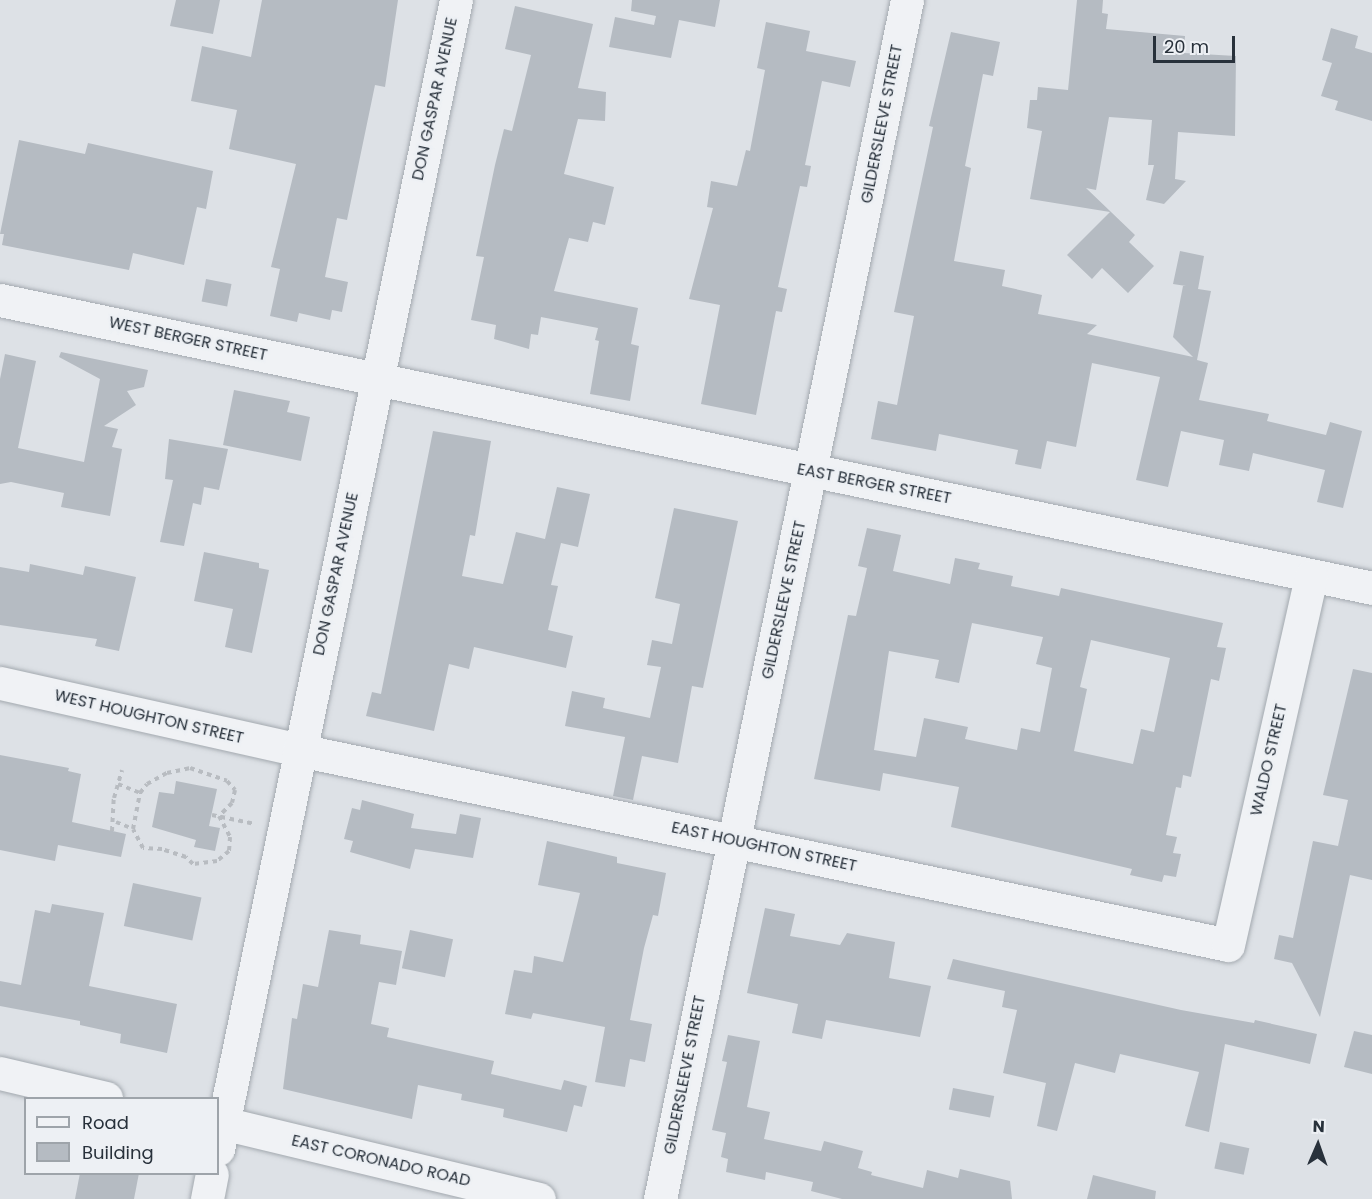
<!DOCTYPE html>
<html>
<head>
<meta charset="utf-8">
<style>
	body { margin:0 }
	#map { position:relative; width:1372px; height:1199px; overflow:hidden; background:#dde1e6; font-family:Poppins,sans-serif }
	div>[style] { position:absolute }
	.building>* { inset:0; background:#b5bbc2; transform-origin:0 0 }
	.path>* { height:4px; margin-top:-2px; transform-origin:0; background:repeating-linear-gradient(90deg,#b8bcc1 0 4.5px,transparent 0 9px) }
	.roads { filter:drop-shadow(0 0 2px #a3a9af) drop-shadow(0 0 2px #a3a9af) }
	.minor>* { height:33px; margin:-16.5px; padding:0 16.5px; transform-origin:16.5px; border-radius:16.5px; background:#f0f2f5 }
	span { translate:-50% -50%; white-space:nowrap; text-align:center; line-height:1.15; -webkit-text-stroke:5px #edf0f4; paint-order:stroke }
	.street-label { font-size:16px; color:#28313b }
	.legend { position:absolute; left:24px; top:1097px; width:195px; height:78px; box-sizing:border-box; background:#edf0f4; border:2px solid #9ea4aa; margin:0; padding:8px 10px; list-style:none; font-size:18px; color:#28313b }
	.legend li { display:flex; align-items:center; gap:12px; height:30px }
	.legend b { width:30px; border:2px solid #9ea4aa }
	.north { position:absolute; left:1288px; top:1115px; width:60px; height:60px; -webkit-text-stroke:4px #edf0f4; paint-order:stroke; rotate:2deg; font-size:16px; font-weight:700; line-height:24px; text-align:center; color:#28313b }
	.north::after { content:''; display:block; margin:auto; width:21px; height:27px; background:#28313b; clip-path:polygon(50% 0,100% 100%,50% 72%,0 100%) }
	.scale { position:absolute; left:1153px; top:36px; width:82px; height:27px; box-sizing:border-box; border:3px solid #28313b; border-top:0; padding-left:8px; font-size:18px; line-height:21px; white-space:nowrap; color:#28313b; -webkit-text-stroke:4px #edf0f4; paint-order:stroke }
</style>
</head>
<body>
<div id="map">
	<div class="building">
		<div style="clip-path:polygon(176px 0,220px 0,213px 34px,170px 26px)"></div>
		<div style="clip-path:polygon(262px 0,398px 0,385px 87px,375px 85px,347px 220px,337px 218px,325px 277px,348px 282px,342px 312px,332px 310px,330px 320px,299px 313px,297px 322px,270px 316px,280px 269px,271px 267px,296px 164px,229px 149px,237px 110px,191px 101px,202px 46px,251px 57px)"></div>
		<div style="clip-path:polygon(632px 0,720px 0,715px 27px,679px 20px,671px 58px,609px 47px,615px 17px,654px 25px,656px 16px,631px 11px)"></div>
		<div style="clip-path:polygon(1077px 0,1103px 0,1102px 13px,1108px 14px,1106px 29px,1185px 36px,1184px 53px,1236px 56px,1235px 136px,1178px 132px,1175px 179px,1186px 181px,1164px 204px,1146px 200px,1154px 165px,1148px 165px,1152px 120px,1109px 117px,1096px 190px,1086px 188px,1135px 235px,1129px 242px,1154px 266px,1128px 293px,1102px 268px,1092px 279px,1067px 255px,1110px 212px,1030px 199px,1042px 131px,1027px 128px,1030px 100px,1037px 100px,1038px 87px,1068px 90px)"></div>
		<div style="clip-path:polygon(515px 6px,593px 24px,578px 88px,606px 92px,605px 121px,578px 119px,564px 174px,614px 187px,605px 225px,593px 222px,588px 242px,569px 238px,554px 291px,638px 308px,631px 344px,639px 346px,630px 401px,590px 394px,599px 341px,595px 340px,598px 328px,541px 317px,538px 335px,531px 334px,529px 349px,494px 339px,496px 325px,471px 320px,484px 257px,476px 256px,495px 165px,504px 129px,512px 131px,531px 55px,505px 49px)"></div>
		<div style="clip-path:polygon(766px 22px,810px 31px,806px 51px,856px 61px,850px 87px,822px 81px,805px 165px,811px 166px,807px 187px,800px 186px,778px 287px,787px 289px,782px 312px,776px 311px,756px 415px,701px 404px,720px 305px,689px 299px,713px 208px,707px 207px,711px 181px,737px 186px,746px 150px,750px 151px,765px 70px,757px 68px)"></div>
		<div style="clip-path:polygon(1331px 28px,1358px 36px,1355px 48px,1372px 53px,1372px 121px,1335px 110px,1338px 101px,1321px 96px,1332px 63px,1322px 60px)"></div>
		<div style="clip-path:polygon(951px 32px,1000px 42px,993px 76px,983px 74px,965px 166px,971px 168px,954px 261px,1005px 270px,1002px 286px,1042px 295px,1038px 314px,1097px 325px,1087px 334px,1193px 357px,1173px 337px,1183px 286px,1186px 286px,1173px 284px,1180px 251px,1204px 256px,1198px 289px,1211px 291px,1197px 360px,1208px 363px,1199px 400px,1269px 414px,1267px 421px,1326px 435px,1330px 422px,1362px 431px,1343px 508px,1317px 502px,1325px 470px,1253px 453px,1249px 471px,1219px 465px,1224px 440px,1181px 431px,1168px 487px,1136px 480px,1160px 377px,1092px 363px,1076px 447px,1047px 441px,1041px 469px,1015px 464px,1018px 450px,939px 434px,936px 451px,871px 439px,878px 401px,897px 405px,914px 316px,894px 312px,933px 127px,929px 126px)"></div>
		<div style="clip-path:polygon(19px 140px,85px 154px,88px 143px,213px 171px,206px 209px,197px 207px,184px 265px,133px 253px,129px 270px,2px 245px,4px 234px,0 234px)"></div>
		<div style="left:206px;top:279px;width:26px;height:23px;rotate:11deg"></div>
		<div style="clip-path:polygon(61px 352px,148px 370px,144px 387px,127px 391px,136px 405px,104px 426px,118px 429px,112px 447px,122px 449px,110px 516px,61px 507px,64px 493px,11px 482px,0 484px,0 379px,5px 354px,36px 361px,18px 448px,84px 462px,100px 379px,59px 357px)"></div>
		<div style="clip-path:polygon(234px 390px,290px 401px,287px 412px,310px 417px,301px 461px,223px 445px)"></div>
		<div style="clip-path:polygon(433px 431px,491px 441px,475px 536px,470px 535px,462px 576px,503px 584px,516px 532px,545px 539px,557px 487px,590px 494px,578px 547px,561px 543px,551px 585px,558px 586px,548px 630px,573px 636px,566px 668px,474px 647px,469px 669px,449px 664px,434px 731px,366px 716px,372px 692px,381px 694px)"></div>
		<div style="clip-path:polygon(169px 439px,228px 449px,219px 490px,204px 487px,201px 505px,193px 503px,184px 546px,160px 542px,173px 480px,165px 479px)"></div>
		<div style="clip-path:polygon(674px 508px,738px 521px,703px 688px,692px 686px,678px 763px,642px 756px,633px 800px,613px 796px,625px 737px,565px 726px,572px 691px,605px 698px,603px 708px,650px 718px,661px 667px,647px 665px,652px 640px,672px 644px,680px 604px,655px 598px)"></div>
		<div style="clip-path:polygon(evenodd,867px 528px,901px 535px,893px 571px,950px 584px,955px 558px,980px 563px,978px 569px,1013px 576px,1011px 586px,1059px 596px,1061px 588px,1223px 623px,1217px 647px,1226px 648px,1219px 681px,1211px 679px,1191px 777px,1183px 775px,1181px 788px,1176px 787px,1166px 835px,1177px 837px,1173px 853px,1181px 854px,1176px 877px,1164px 875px,1162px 882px,1130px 875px,1132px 869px,951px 827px,959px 787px,883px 773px,880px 791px,814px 779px,848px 615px,856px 616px,867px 568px,858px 566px,867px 528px,972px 623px,1043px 637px,1036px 664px,1052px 668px,1040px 732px,1021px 728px,1017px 750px,965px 739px,968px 727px,924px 718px,916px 757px,874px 750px,889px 651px,939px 660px,935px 678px,959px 683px,972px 623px,867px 528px,1091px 640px,1170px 658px,1154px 732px,1141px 729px,1133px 764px,1074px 751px,1087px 689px,1080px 687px,1091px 640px)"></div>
		<div style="clip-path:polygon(204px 552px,259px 563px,259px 568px,269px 570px,252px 653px,225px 647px,233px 609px,194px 601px)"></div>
		<div style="clip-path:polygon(30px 564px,83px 575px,85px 566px,136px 577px,119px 651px,95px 646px,97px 639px,0 625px,0 567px,29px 572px)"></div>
		<div style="clip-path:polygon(1353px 669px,1372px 673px,1372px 880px,1350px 875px,1320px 1017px,1292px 963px,1274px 959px,1279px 935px,1293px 938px,1313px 841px,1338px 846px,1348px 800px,1323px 795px)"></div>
		<div style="clip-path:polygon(0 755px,69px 768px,68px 771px,81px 774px,72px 822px,126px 834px,121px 857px,58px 845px,55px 861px,0 850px)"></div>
		<div style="clip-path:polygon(176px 781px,217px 789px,209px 826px,220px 828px,215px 851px,194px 847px,196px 840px,152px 827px,159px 792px,174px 794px)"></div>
		<div style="clip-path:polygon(362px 800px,414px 814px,411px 828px,456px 834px,460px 814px,481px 818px,473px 858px,415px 849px,410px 869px,350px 852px,353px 841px,344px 839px,352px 808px,360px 810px)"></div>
		<div style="clip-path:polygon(547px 841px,617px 857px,617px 863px,666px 873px,658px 916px,653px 915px,644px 948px,630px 1020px,652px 1024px,645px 1062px,630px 1059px,625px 1087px,595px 1082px,605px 1027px,533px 1013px,531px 1019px,505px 1014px,514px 970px,532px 973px,534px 956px,563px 962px,580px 893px,538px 885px)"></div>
		<div style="left:133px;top:883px;width:70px;height:44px;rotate:12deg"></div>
		<div style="clip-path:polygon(52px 904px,104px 913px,89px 986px,177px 1004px,167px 1053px,120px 1043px,121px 1034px,80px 1025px,80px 1021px,0 1006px,0 981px,21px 985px,35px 910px,50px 913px)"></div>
		<div style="clip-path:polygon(765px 908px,795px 914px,790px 936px,840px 945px,847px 933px,895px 942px,889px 978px,931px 986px,920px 1037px,826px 1020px,822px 1039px,792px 1033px,798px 1004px,747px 993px)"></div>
		<div style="clip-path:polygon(329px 930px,361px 935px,360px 944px,402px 951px,396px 985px,379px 982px,371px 1024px,389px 1028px,387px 1037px,494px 1061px,491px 1074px,561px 1090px,564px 1080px,587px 1086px,582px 1107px,574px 1105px,567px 1132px,503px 1117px,504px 1109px,461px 1100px,462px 1094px,418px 1085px,412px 1119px,283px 1089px,292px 1018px,297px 1019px,303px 984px,318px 987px)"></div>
		<div style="left:410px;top:930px;width:44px;height:39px;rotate:12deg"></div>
		<div style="clip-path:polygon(953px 959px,1181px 1010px,1254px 1023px,1255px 1020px,1317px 1034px,1310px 1064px,1225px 1044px,1209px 1132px,1185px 1126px,1199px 1072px,1120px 1054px,1115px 1073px,1075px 1063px,1057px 1131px,1037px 1126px,1046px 1083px,1003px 1073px,1017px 1010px,1002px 1007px,1005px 991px,947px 979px)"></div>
		<div style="clip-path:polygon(1354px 1031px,1372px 1035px,1372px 1074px,1344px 1067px)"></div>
		<div style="clip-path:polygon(728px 1035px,760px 1041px,747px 1107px,770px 1112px,764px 1139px,821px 1151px,824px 1141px,863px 1151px,858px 1168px,872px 1172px,871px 1175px,923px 1188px,927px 1170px,958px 1178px,960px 1169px,1010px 1181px,1012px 1199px,842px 1199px,811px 1191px,813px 1182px,766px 1172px,765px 1180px,726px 1172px,728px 1159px,721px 1157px,726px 1133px,712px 1130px,727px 1062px,722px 1061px)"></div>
		<div style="left:953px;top:1088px;width:42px;height:22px;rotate:11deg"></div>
		<div style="left:1220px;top:1142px;width:30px;height:27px;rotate:12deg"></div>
		<div style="clip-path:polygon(80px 1173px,139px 1173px,134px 1199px,75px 1199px)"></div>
		<div style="clip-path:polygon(1093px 1175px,1156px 1191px,1155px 1199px,1087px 1199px)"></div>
	</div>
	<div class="path">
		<div style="left:190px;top:768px;width:39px;rotate:19deg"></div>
		<div style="left:227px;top:781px;width:12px;rotate:48deg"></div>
		<div style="left:235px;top:790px;width:13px;rotate:103deg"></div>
		<div style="left:232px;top:803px;width:18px;rotate:135deg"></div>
		<div style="left:219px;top:816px;width:24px;rotate:62deg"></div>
		<div style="left:230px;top:837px;width:14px;rotate:94deg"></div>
		<div style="left:229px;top:851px;width:16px;rotate:140deg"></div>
		<div style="left:217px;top:861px;width:24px;rotate:173deg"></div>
		<div style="left:193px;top:864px;width:10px;rotate:-135deg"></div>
		<div style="left:186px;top:857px;width:25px;rotate:-162deg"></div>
		<div style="left:162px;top:849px;width:19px;rotate:-177deg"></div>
		<div style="left:143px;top:848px;width:21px;rotate:-118deg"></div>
		<div style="left:133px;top:829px;width:37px;rotate:-79deg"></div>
		<div style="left:140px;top:793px;width:11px;rotate:-52deg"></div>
		<div style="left:147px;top:784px;width:23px;rotate:-29deg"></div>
		<div style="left:167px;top:773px;width:24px;rotate:-12deg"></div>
		<div style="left:118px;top:784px;width:24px;rotate:22deg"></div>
		<div style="left:212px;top:815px;width:44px;rotate:11.8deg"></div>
		<div style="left:116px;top:822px;width:18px;rotate:22deg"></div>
		<div style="left:112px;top:831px;width:33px;rotate:-87deg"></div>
		<div style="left:114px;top:798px;width:29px;rotate:-74deg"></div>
	</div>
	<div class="roads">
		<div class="minor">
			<div style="left:0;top:300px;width:1402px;rotate:11.85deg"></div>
			<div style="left:0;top:683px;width:306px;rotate:12.6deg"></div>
			<div style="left:299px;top:750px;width:949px;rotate:11.85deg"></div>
			<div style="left:1228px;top:945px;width:378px;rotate:-77.3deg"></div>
			<div style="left:0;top:1073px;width:109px;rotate:13.3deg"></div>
			<div style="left:218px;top:1122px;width:330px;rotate:13.5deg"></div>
			<div style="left:218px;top:1149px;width:1173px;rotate:-78.3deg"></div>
			<div style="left:207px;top:1199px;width:25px;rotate:-79deg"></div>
			<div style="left:660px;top:1199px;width:1224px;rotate:-78.36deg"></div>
		</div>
	</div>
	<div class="street-label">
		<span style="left:435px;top:99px;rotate:-78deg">DON GASPAR AVENUE</span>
		<span style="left:882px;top:124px;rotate:-79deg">GILDERSLEEVE STREET</span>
		<span style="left:188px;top:339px;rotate:12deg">WEST BERGER STREET</span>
		<span style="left:874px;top:484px;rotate:11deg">EAST BERGER STREET</span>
		<span style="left:336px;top:574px;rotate:-78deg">DON GASPAR AVENUE</span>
		<span style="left:784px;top:600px;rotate:-78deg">GILDERSLEEVE STREET</span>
		<span style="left:149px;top:717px;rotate:13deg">WEST HOUGHTON STREET</span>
		<span style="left:1269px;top:760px;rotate:-77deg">WALDO STREET</span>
		<span style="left:764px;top:847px;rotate:12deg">EAST HOUGHTON STREET</span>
		<span style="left:685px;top:1075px;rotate:-79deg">GILDERSLEEVE STREET</span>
		<span style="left:381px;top:1161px;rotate:13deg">EAST CORONADO ROAD</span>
	</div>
	<ul class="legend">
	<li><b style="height:8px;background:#f0f2f5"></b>Road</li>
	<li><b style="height:16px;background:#b5bbc2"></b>Building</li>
	</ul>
	<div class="north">N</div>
	<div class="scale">20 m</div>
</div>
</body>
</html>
